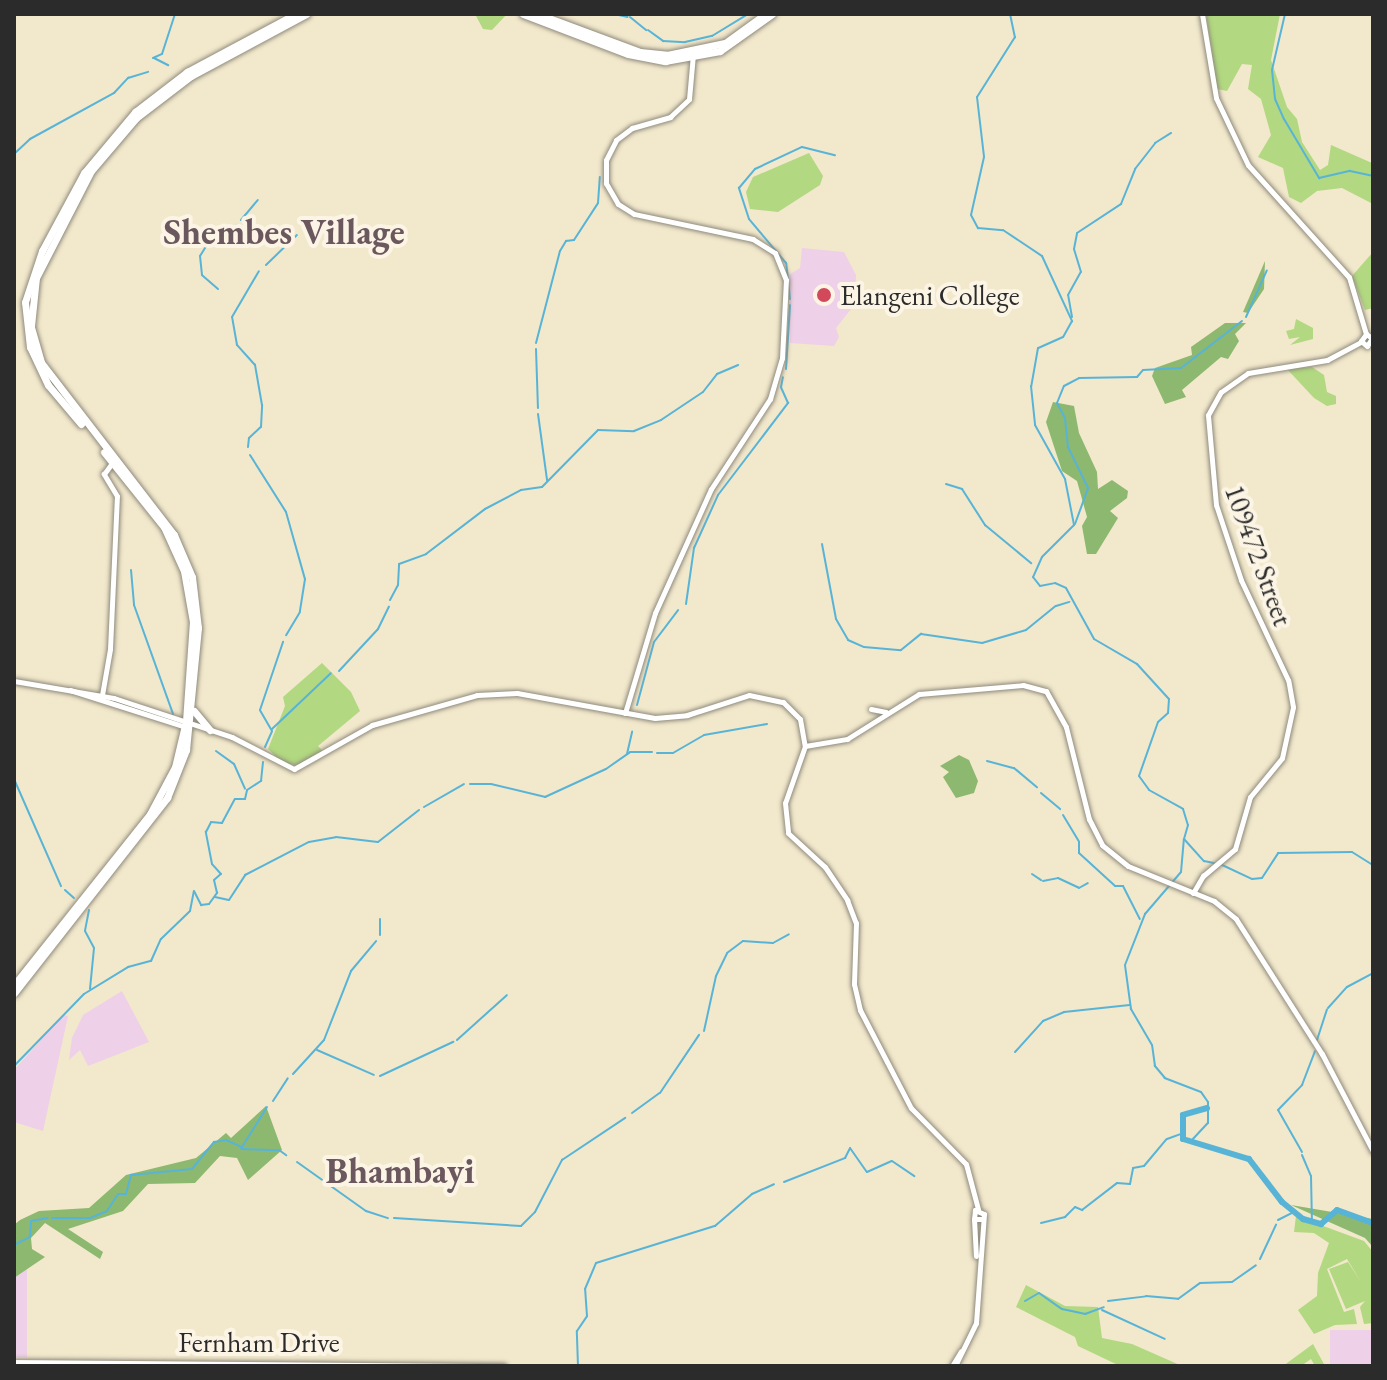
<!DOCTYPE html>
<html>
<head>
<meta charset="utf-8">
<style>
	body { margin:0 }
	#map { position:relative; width:1387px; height:1380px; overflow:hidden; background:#f2e8cc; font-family:"EB Garamond",serif }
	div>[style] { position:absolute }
	.built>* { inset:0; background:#eed0e8; transform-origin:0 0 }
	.green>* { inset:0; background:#b2d881 }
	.forest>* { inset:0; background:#8db86f }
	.stream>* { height:2px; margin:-1px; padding:0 1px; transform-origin:1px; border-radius:1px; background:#58b4d6 }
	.river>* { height:6px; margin:-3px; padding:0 3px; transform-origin:3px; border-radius:3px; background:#58b4d6 }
	.roads { filter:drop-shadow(0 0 2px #8e8a7c) drop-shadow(0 0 2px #8e8a7c) }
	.minor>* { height:5px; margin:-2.5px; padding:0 2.5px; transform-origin:2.5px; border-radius:2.5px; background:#fff }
	.major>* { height:7px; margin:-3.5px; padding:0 3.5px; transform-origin:3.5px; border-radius:3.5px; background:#fff }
	.dots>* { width:22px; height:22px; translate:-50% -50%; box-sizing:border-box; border:4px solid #fcf5e5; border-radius:50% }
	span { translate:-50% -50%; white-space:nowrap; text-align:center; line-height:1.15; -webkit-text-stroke:8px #fcf5e5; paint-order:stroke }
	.poi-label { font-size:28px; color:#2b2b2b }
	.left { translate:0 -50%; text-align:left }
	.street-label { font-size:28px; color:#2b2b2b }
	.district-label { font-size:36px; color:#6b585e; font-weight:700 }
	.frame { position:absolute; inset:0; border:16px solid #2b2b2b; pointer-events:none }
</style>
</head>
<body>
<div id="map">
	<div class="built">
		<div style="clip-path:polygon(802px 248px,844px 252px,856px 275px,855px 304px,836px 328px,839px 337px,834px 346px,790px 343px,790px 274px,800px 268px)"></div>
		<div style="clip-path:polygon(122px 991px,149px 1042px,88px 1066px,80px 1050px,69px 1060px,72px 1038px,83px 1015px)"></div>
		<div style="clip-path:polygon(63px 1015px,68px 1016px,43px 1131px,14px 1122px,14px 1070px)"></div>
		<div style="left:27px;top:1268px;width:89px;height:13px;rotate:90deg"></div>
		<div style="left:1373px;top:1330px;width:36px;height:43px;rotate:90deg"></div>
	</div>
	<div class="green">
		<div style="clip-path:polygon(475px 14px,507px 14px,492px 30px,483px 29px)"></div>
		<div style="clip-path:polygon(1206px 14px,1280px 14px,1271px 60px,1287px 107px,1297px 119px,1302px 142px,1320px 170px,1328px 165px,1331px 145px,1372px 163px,1373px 204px,1342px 188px,1317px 191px,1301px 203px,1289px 197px,1283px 168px,1258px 157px,1271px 135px,1261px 99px,1248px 89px,1252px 65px,1242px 64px,1227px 91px,1217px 89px)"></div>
		<div style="clip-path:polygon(809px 153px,823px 176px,820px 185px,778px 212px,750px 209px,746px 192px,753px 177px)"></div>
		<div style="clip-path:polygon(1373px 252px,1373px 308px,1365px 310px,1352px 276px)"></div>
		<div style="clip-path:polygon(1296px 319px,1313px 328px,1313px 339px,1290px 345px,1300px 337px,1289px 339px,1286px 331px,1294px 329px)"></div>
		<div style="clip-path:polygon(1312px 367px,1324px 375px,1327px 392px,1336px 396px,1336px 404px,1327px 406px,1314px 398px,1287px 369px)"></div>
		<div style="clip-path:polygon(322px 663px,351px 692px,360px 711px,318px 746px,323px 751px,300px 765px,284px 764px,268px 749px,285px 706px,283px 697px)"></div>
		<div style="clip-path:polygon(1296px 1216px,1364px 1241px,1373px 1252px,1373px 1323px,1364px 1324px,1360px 1307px,1365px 1301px,1346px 1309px,1329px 1269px,1348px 1262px,1361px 1282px,1347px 1259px,1327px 1269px,1344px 1312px,1354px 1309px,1357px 1324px,1335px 1325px,1314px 1334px,1298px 1310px,1317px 1296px,1318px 1273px,1329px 1243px,1314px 1233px,1294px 1232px)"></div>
		<div style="clip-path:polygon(1026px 1285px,1065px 1306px,1098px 1307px,1102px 1338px,1132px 1344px,1182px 1366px,1120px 1366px,1078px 1346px,1075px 1337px,1016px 1307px)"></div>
		<div style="clip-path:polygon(1313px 1344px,1325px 1366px,1315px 1366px,1311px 1359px,1301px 1366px,1283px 1366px)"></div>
	</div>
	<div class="forest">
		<div style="clip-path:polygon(1265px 261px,1264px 289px,1248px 313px,1243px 312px)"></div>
		<div style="clip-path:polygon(1225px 323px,1246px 323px,1235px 334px,1239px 341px,1228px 359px,1221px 357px,1182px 390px,1186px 397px,1165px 404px,1152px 376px,1155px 368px,1192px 355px,1191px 347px)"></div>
		<div style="clip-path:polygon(1053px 402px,1074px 406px,1079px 433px,1097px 472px,1098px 489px,1112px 480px,1128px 491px,1127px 498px,1110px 511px,1118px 518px,1096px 554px,1087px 554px,1082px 526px,1087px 517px,1077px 481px,1062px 471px,1046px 422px)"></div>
		<div style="clip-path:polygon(959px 755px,969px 760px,978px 781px,974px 793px,956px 798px,943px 777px,949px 772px,940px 766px)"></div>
		<div style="clip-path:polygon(266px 1106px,282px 1150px,248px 1180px,237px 1158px,220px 1156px,195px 1183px,148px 1184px,123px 1211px,68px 1229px,103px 1252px,100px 1259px,45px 1223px,31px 1238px,32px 1249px,45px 1257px,14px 1278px,14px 1225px,20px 1220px,39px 1211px,89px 1208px,126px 1175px,196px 1158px,226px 1133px,231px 1138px)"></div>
		<div style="clip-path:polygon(1291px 1205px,1373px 1219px,1373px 1247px,1365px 1238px)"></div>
	</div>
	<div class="stream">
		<div style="left:614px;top:14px;width:14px;rotate:12deg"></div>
		<div style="left:1010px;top:14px;width:24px;rotate:78deg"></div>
		<div style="left:1015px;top:37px;width:71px;rotate:122.3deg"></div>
		<div style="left:977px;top:97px;width:60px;rotate:83.3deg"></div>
		<div style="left:984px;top:157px;width:59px;rotate:102.6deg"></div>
		<div style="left:971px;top:215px;width:15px;rotate:62deg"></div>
		<div style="left:978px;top:228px;width:25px;rotate:5deg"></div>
		<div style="left:1003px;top:230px;width:47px;rotate:33.7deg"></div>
		<div style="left:1042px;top:256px;width:72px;rotate:65.2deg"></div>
		<div style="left:1072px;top:321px;width:18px;rotate:119deg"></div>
		<div style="left:1063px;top:337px;width:27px;rotate:156deg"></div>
		<div style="left:1038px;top:348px;width:39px;rotate:100deg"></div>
		<div style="left:1031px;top:386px;width:39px;rotate:84deg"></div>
		<div style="left:1035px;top:425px;width:62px;rotate:60.9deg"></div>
		<div style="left:1065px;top:479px;width:47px;rotate:78.9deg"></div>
		<div style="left:1074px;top:525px;width:45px;rotate:135deg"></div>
		<div style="left:1042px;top:557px;width:22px;rotate:114deg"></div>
		<div style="left:1033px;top:577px;width:11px;rotate:52deg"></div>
		<div style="left:1040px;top:586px;width:15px;rotate:-11deg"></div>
		<div style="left:1055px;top:583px;width:12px;rotate:24deg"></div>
		<div style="left:1066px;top:588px;width:58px;rotate:61.2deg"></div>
		<div style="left:1094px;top:639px;width:50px;rotate:30.2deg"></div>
		<div style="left:1137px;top:664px;width:47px;rotate:47.6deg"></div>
		<div style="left:1169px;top:699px;width:14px;rotate:94deg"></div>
		<div style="left:1168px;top:713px;width:13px;rotate:138deg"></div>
		<div style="left:1158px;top:722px;width:57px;rotate:109.4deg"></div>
		<div style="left:1139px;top:776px;width:17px;rotate:54deg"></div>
		<div style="left:1149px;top:790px;width:39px;rotate:29deg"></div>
		<div style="left:1183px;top:809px;width:17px;rotate:73deg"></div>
		<div style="left:1188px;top:825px;width:15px;rotate:106deg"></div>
		<div style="left:1285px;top:14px;width:57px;rotate:103.1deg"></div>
		<div style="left:1272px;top:70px;width:29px;rotate:84deg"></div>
		<div style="left:1275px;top:99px;width:22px;rotate:66deg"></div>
		<div style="left:1284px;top:119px;width:69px;rotate:59.3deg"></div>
		<div style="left:1319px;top:178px;width:32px;rotate:-13deg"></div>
		<div style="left:1350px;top:171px;width:24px;rotate:12deg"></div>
		<div style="left:630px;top:17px;width:21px;rotate:39deg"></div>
		<div style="left:648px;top:30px;width:19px;rotate:36deg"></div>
		<div style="left:663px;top:41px;width:22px;rotate:3deg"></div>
		<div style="left:685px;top:42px;width:28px;rotate:-13deg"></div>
		<div style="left:712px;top:36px;width:42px;rotate:-31.4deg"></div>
		<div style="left:153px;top:58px;width:10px;rotate:-24deg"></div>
		<div style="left:162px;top:54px;width:42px;rotate:-72deg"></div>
		<div style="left:154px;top:58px;width:16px;rotate:27deg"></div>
		<div style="left:14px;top:154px;width:22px;rotate:-43deg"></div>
		<div style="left:30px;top:139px;width:96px;rotate:-28.7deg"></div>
		<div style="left:114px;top:93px;width:21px;rotate:-47deg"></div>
		<div style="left:128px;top:78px;width:21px;rotate:-17deg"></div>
		<div style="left:241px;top:220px;width:26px;rotate:-50deg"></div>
		<div style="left:266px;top:265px;width:43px;rotate:-44.1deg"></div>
		<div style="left:218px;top:289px;width:21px;rotate:-139deg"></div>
		<div style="left:202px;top:275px;width:19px;rotate:-96deg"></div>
		<div style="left:200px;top:256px;width:13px;rotate:-58deg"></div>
		<div style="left:207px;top:245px;width:36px;rotate:-34deg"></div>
		<div style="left:790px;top:299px;width:36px;rotate:-96deg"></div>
		<div style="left:786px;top:263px;width:57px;rotate:-130.1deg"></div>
		<div style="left:749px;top:219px;width:33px;rotate:-108deg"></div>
		<div style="left:739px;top:188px;width:25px;rotate:-50deg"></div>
		<div style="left:755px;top:169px;width:52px;rotate:-25.1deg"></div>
		<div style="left:802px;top:147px;width:34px;rotate:14deg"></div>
		<div style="left:1072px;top:317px;width:22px;rotate:-100deg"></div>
		<div style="left:1068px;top:295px;width:26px;rotate:-61deg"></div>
		<div style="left:1081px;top:272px;width:24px;rotate:-107deg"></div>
		<div style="left:1074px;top:249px;width:16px;rotate:-79deg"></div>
		<div style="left:1077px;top:233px;width:53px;rotate:-33.4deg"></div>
		<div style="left:1121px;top:204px;width:38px;rotate:-68deg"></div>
		<div style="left:1135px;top:169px;width:33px;rotate:-52deg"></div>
		<div style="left:1155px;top:143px;width:19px;rotate:-32deg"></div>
		<div style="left:1246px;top:317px;width:51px;rotate:-65.9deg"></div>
		<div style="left:536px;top:343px;width:95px;rotate:-75.4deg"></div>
		<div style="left:560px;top:251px;width:12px;rotate:-59deg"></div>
		<div style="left:566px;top:241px;width:8px;rotate:-7deg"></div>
		<div style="left:574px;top:240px;width:44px;rotate:-57deg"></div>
		<div style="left:598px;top:203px;width:26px;rotate:-86deg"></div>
		<div style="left:536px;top:349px;width:59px;rotate:88.1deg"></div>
		<div style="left:786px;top:369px;width:64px;rotate:-86.4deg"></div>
		<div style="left:538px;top:414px;width:67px;rotate:82.2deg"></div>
		<div style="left:248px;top:447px;width:9px;rotate:-84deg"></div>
		<div style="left:249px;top:438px;width:16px;rotate:-43deg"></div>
		<div style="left:261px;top:427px;width:22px;rotate:-87deg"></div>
		<div style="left:262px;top:405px;width:41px;rotate:-99.9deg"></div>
		<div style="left:255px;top:365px;width:27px;rotate:-132deg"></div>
		<div style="left:237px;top:345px;width:28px;rotate:-100deg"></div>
		<div style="left:232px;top:317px;width:53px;rotate:-59.6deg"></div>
		<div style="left:250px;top:455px;width:67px;rotate:57.7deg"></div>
		<div style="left:286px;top:512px;width:70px;rotate:74.2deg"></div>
		<div style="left:305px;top:579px;width:33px;rotate:99deg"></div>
		<div style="left:300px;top:612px;width:27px;rotate:121deg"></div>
		<div style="left:946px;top:484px;width:17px;rotate:17deg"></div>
		<div style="left:962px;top:489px;width:43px;rotate:57.4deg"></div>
		<div style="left:985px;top:525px;width:60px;rotate:39.6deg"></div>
		<div style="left:1075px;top:524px;width:38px;rotate:-70deg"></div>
		<div style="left:1088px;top:488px;width:46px;rotate:-116deg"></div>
		<div style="left:1068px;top:447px;width:29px;rotate:-96deg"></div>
		<div style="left:1065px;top:418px;width:17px;rotate:-118deg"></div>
		<div style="left:1057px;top:403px;width:18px;rotate:-68deg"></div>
		<div style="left:1064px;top:386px;width:17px;rotate:-28deg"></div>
		<div style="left:1079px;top:378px;width:58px;rotate:-1deg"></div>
		<div style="left:1137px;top:377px;width:9px;rotate:-49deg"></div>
		<div style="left:1143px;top:370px;width:38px;rotate:-3deg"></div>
		<div style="left:1181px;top:368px;width:77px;rotate:-37.6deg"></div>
		<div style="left:822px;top:544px;width:76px;rotate:79.4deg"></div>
		<div style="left:836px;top:619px;width:24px;rotate:60deg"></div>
		<div style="left:848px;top:640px;width:17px;rotate:24deg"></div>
		<div style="left:864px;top:647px;width:37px;rotate:5deg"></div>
		<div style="left:901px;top:650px;width:26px;rotate:-39deg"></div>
		<div style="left:921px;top:634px;width:62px;rotate:8.4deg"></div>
		<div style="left:982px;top:643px;width:46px;rotate:-16.5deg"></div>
		<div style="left:1026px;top:630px;width:38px;rotate:-39deg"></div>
		<div style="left:1056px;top:606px;width:14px;rotate:-17deg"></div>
		<div style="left:131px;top:570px;width:35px;rotate:85deg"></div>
		<div style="left:134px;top:605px;width:116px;rotate:70.3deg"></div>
		<div style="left:390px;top:600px;width:17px;rotate:-62deg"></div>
		<div style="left:398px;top:585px;width:21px;rotate:-87deg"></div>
		<div style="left:399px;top:564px;width:29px;rotate:-20deg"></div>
		<div style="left:426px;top:554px;width:74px;rotate:-37.3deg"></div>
		<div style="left:485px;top:509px;width:41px;rotate:-27.8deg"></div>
		<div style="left:521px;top:490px;width:21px;rotate:-8deg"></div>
		<div style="left:542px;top:487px;width:80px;rotate:-45.5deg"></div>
		<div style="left:598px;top:430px;width:36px;rotate:2deg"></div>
		<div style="left:634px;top:431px;width:29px;rotate:-22deg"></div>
		<div style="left:661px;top:420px;width:50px;rotate:-33.7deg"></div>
		<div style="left:703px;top:392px;width:23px;rotate:-52deg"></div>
		<div style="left:717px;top:374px;width:23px;rotate:-23deg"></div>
		<div style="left:686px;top:604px;width:57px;rotate:-81.9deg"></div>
		<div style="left:694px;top:548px;width:58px;rotate:-65.6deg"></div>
		<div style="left:718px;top:495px;width:116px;rotate:-52.7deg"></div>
		<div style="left:788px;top:403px;width:17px;rotate:-114deg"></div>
		<div style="left:781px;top:387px;width:10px;rotate:-79deg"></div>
		<div style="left:339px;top:671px;width:57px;rotate:-47.1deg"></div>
		<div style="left:378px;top:629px;width:25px;rotate:-64deg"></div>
		<div style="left:637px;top:705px;width:65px;rotate:-74.9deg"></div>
		<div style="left:654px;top:642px;width:40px;rotate:-53deg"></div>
		<div style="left:272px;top:729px;width:81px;rotate:-43.5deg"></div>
		<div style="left:265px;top:747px;width:17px;rotate:-66deg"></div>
		<div style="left:272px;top:731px;width:24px;rotate:-120deg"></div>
		<div style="left:260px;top:710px;width:72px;rotate:-71.3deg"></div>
		<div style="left:216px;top:751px;width:22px;rotate:36deg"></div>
		<div style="left:234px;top:764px;width:27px;rotate:66deg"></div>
		<div style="left:657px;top:753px;width:16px"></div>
		<div style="left:673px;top:753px;width:36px;rotate:-30deg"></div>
		<div style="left:704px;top:735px;width:64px;rotate:-9.9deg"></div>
		<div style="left:627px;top:754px;width:23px;rotate:-77deg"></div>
		<div style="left:987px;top:761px;width:28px;rotate:15deg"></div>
		<div style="left:1014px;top:768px;width:30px;rotate:40deg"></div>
		<div style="left:14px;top:779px;width:117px;rotate:66.3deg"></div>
		<div style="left:470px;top:784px;width:21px"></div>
		<div style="left:491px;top:784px;width:56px;rotate:13.5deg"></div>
		<div style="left:545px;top:797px;width:67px;rotate:-24.7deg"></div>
		<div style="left:606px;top:769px;width:29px;rotate:-35deg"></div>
		<div style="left:630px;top:752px;width:22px"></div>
		<div style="left:1041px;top:793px;width:25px;rotate:40deg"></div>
		<div style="left:424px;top:807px;width:46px;rotate:-29.9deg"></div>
		<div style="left:1063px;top:815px;width:31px;rotate:59deg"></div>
		<div style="left:1079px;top:842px;width:11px;rotate:90deg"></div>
		<div style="left:1079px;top:853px;width:49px;rotate:42.5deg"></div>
		<div style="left:1115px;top:886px;width:8px"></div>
		<div style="left:1123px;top:886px;width:37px;rotate:63deg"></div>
		<div style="left:1220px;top:864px;width:35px;rotate:25deg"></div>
		<div style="left:1252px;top:879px;width:10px;rotate:-6deg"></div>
		<div style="left:1262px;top:878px;width:30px;rotate:-57deg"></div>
		<div style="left:1278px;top:853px;width:74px;rotate:-0.8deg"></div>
		<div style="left:1352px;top:852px;width:25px;rotate:32deg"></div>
		<div style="left:1032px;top:874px;width:11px;rotate:34deg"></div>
		<div style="left:1043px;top:881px;width:15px;rotate:-11deg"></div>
		<div style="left:1058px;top:878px;width:23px;rotate:25deg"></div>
		<div style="left:1079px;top:888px;width:10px;rotate:-29deg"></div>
		<div style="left:65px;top:890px;width:12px;rotate:42deg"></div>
		<div style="left:215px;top:897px;width:14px;rotate:12deg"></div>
		<div style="left:229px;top:900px;width:30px;rotate:-57deg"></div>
		<div style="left:245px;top:875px;width:72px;rotate:-27.3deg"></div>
		<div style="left:309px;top:842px;width:27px;rotate:-10deg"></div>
		<div style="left:336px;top:837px;width:42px;rotate:6.8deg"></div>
		<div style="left:378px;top:842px;width:52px;rotate:-38deg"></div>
		<div style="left:89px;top:910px;width:21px;rotate:101deg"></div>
		<div style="left:85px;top:931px;width:19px;rotate:62deg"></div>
		<div style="left:94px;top:948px;width:41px;rotate:95.6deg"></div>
		<div style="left:380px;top:919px;width:16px;rotate:90deg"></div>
		<div style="left:1328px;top:1008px;width:28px;rotate:-48deg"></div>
		<div style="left:1347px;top:987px;width:30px;rotate:-28deg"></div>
		<div style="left:704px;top:1031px;width:56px;rotate:-77.7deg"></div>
		<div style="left:716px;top:976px;width:25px;rotate:-64deg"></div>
		<div style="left:727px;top:953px;width:20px;rotate:-37deg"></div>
		<div style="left:743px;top:941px;width:30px;rotate:4deg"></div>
		<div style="left:773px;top:943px;width:18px;rotate:-29deg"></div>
		<div style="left:457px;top:1040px;width:67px;rotate:-42deg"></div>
		<div style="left:1317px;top:1040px;width:32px;rotate:-72deg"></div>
		<div style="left:317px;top:1050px;width:62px;rotate:23.7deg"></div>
		<div style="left:1015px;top:1052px;width:42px;rotate:-47.9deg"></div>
		<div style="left:1043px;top:1021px;width:23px;rotate:-23deg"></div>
		<div style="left:1064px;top:1012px;width:66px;rotate:-6.1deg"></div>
		<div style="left:14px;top:1066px;width:100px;rotate:-45.8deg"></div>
		<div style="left:84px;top:994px;width:52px;rotate:-31.5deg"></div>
		<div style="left:128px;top:967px;width:24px;rotate:-15deg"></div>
		<div style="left:151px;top:961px;width:24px;rotate:-66deg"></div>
		<div style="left:161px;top:939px;width:40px;rotate:-44deg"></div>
		<div style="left:190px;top:911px;width:20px;rotate:-79deg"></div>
		<div style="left:194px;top:891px;width:16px;rotate:63deg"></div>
		<div style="left:201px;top:905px;width:8px;rotate:-7deg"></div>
		<div style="left:209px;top:904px;width:14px;rotate:-54deg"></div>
		<div style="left:217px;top:893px;width:13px;rotate:-103deg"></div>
		<div style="left:214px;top:880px;width:9px;rotate:-41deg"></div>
		<div style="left:221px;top:874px;width:13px;rotate:-132deg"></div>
		<div style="left:212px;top:864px;width:33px;rotate:-101deg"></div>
		<div style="left:206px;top:832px;width:11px;rotate:-63deg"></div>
		<div style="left:211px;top:822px;width:11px;rotate:5deg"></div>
		<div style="left:222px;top:823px;width:27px;rotate:-62deg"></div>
		<div style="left:235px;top:799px;width:10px"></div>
		<div style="left:245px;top:799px;width:9px;rotate:-77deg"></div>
		<div style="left:247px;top:790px;width:17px;rotate:-33deg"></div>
		<div style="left:261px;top:781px;width:19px;rotate:-84deg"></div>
		<div style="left:293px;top:1074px;width:46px;rotate:-47.6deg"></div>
		<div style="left:324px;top:1040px;width:74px;rotate:-68.6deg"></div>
		<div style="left:351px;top:971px;width:39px;rotate:-50deg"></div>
		<div style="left:380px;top:1076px;width:81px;rotate:-25deg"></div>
		<div style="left:273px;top:1101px;width:27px;rotate:-57deg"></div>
		<div style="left:632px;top:1113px;width:34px;rotate:-36deg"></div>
		<div style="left:660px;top:1093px;width:70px;rotate:-56.1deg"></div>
		<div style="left:1191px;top:1141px;width:25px;rotate:-47deg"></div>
		<div style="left:1208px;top:1123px;width:21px;rotate:-90deg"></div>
		<div style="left:1208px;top:1102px;width:12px;rotate:-125deg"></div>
		<div style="left:1201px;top:1092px;width:39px;rotate:-159deg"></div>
		<div style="left:1165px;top:1078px;width:16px;rotate:-130deg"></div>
		<div style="left:1155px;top:1066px;width:21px;rotate:-98deg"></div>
		<div style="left:1152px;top:1045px;width:42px;rotate:-120.3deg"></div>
		<div style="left:1131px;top:1009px;width:44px;rotate:-97.8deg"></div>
		<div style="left:1125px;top:965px;width:55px;rotate:-68.6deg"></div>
		<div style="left:1145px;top:914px;width:55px;rotate:-49.4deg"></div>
		<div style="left:1181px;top:872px;width:33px;rotate:-85deg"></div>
		<div style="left:1184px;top:839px;width:30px;rotate:48deg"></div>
		<div style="left:1204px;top:861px;width:10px;rotate:11deg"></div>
		<div style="left:241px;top:1149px;width:38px;rotate:2deg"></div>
		<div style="left:279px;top:1150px;width:9px;rotate:36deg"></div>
		<div style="left:1302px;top:1152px;width:48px;rotate:-119.7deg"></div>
		<div style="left:1278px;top:1110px;width:35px;rotate:-46deg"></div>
		<div style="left:1302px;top:1085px;width:36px;rotate:-69deg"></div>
		<div style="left:1302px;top:1155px;width:23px;rotate:67deg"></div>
		<div style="left:1311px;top:1176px;width:46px;rotate:88.8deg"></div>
		<div style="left:297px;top:1162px;width:85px;rotate:35.4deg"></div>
		<div style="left:366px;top:1211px;width:23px;rotate:18deg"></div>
		<div style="left:784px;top:1182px;width:66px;rotate:-21.5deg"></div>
		<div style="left:845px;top:1158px;width:11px;rotate:-63deg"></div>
		<div style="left:850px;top:1148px;width:29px;rotate:55deg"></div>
		<div style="left:867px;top:1172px;width:27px;rotate:-24deg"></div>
		<div style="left:892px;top:1161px;width:27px;rotate:34deg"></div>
		<div style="left:52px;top:1218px;width:38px"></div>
		<div style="left:90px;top:1218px;width:18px;rotate:-22deg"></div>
		<div style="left:107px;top:1211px;width:20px;rotate:-57deg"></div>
		<div style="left:118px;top:1194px;width:8px"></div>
		<div style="left:126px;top:1194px;width:20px;rotate:-75deg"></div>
		<div style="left:131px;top:1175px;width:61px;rotate:-5.6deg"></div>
		<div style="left:192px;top:1169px;width:35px;rotate:-51deg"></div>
		<div style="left:214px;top:1142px;width:12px;rotate:-9deg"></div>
		<div style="left:226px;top:1140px;width:17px;rotate:24deg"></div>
		<div style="left:242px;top:1147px;width:47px;rotate:-58deg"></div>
		<div style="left:394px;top:1218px;width:127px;rotate:3.6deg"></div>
		<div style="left:521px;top:1226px;width:20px;rotate:-45deg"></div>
		<div style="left:535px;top:1212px;width:59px;rotate:-62.6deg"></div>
		<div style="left:562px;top:1160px;width:76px;rotate:-33.7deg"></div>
		<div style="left:1278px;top:1220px;width:18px;rotate:-27deg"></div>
		<div style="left:1041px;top:1223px;width:25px;rotate:-14deg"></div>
		<div style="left:1065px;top:1217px;width:14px;rotate:-45deg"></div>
		<div style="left:1075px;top:1207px;width:8px;rotate:23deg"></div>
		<div style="left:1082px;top:1210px;width:44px;rotate:-37.6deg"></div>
		<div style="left:1117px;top:1183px;width:13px;rotate:4deg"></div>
		<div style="left:1130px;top:1184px;width:16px;rotate:-79deg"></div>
		<div style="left:1133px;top:1168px;width:11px;rotate:-10deg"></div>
		<div style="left:1144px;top:1166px;width:35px;rotate:-50deg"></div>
		<div style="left:1167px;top:1139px;width:15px;rotate:-20deg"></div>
		<div style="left:14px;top:1245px;width:18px;rotate:-27deg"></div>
		<div style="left:30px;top:1237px;width:16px;rotate:-86deg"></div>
		<div style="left:31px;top:1221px;width:17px;rotate:-10deg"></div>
		<div style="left:1260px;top:1259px;width:38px;rotate:-65deg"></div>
		<div style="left:1025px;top:1301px;width:16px;rotate:-30deg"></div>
		<div style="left:1039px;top:1293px;width:28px;rotate:35deg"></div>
		<div style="left:1062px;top:1309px;width:24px;rotate:12deg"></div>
		<div style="left:1085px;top:1314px;width:20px;rotate:-20deg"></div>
		<div style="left:1108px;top:1301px;width:38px;rotate:-7deg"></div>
		<div style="left:1146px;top:1296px;width:32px;rotate:5deg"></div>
		<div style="left:1178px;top:1299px;width:27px;rotate:-36deg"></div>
		<div style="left:1200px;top:1283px;width:32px;rotate:-2deg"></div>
		<div style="left:1232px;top:1282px;width:29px;rotate:-35deg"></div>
		<div style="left:1102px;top:1310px;width:69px;rotate:24.7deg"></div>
		<div style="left:578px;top:1366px;width:35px;rotate:-92deg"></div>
		<div style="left:577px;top:1331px;width:18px;rotate:-56deg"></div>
		<div style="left:587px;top:1316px;width:27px;rotate:-94deg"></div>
		<div style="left:585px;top:1289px;width:28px;rotate:-67deg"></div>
		<div style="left:596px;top:1263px;width:125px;rotate:-17.3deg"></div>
		<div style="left:715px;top:1226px;width:49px;rotate:-40.9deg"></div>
		<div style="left:752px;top:1194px;width:24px;rotate:-24deg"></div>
	</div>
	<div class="river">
		<div style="left:1207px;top:1108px;width:25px;rotate:164deg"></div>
		<div style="left:1183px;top:1115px;width:24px;rotate:90deg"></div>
		<div style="left:1183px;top:1139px;width:69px;rotate:16.9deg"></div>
		<div style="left:1249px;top:1159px;width:54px;rotate:52.5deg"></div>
		<div style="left:1282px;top:1202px;width:27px;rotate:39deg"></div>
		<div style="left:1303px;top:1219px;width:19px;rotate:16deg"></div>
		<div style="left:1321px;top:1224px;width:21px;rotate:-41deg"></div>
		<div style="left:1337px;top:1210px;width:38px;rotate:20deg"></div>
	</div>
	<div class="roads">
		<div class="minor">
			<div style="left:1202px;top:14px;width:85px;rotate:80.5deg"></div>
			<div style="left:1216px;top:98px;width:74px;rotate:64.5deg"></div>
			<div style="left:1248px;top:165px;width:151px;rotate:48deg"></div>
			<div style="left:1349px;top:277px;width:59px;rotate:73.4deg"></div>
			<div style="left:1366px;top:334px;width:7px;rotate:34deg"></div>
			<div style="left:1372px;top:338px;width:9px;rotate:122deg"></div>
			<div style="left:1367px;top:346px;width:8px;rotate:-140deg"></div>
			<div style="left:1361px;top:341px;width:9px;rotate:-54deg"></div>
			<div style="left:14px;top:681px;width:101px;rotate:9.6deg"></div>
			<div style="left:114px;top:698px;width:124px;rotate:18.3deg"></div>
			<div style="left:232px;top:737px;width:70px;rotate:27.3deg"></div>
			<div style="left:294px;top:769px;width:90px;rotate:-29.4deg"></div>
			<div style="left:372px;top:725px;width:109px;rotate:-15.9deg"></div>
			<div style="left:477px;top:695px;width:40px;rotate:-2.9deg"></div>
			<div style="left:517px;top:693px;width:140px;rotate:10.3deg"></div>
			<div style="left:655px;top:718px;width:32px;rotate:-5deg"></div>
			<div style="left:687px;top:715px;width:65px;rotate:-17.9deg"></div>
			<div style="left:749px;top:695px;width:35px;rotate:12deg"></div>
			<div style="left:783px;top:702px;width:24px;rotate:45deg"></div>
			<div style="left:800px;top:719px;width:27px;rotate:80deg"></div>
			<div style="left:805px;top:746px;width:60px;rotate:109.3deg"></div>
			<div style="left:785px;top:803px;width:30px;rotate:84deg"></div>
			<div style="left:788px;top:833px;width:50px;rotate:42.6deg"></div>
			<div style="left:825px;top:867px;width:40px;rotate:56deg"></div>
			<div style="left:847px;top:900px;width:25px;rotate:69deg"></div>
			<div style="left:856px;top:923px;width:61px;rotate:91.9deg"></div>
			<div style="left:854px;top:984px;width:27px;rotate:77deg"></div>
			<div style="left:860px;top:1010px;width:110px;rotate:62.5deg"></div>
			<div style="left:911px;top:1108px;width:78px;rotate:45.5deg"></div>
			<div style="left:966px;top:1164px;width:47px;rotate:75.1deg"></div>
			<div style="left:70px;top:690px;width:122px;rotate:17.7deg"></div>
			<div style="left:102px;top:695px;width:47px;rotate:-80.1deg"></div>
			<div style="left:110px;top:649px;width:153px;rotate:-87.4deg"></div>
			<div style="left:117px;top:496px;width:26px;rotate:-121deg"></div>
			<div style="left:104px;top:474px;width:14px;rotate:-54deg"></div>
			<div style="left:871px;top:709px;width:15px;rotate:11deg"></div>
			<div style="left:625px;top:713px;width:104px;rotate:-73.3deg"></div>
			<div style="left:655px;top:613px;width:136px;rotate:-65.7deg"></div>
			<div style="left:711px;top:489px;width:108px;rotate:-56.8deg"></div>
			<div style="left:770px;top:399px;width:43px;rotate:-73.7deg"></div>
			<div style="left:782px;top:358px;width:78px;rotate:-87.1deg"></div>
			<div style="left:786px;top:280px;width:29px;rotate:-112deg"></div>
			<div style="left:775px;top:253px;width:26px;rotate:-148deg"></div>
			<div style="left:753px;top:239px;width:122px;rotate:-168.1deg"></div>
			<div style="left:634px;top:214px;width:19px;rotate:-148deg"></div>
			<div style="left:618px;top:204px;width:24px;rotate:-120deg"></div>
			<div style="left:606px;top:183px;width:23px;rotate:-90deg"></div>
			<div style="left:606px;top:160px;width:22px;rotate:-63deg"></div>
			<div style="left:616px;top:140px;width:20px;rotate:-37deg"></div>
			<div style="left:632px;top:128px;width:40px;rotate:-16deg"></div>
			<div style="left:670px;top:117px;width:26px;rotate:-43deg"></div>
			<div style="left:689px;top:99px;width:45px;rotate:-84.9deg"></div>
			<div style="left:805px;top:746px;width:43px;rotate:-9.5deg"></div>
			<div style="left:847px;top:739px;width:85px;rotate:-32deg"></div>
			<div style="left:919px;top:694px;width:104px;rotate:-4.9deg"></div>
			<div style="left:1023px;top:685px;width:24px;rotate:15deg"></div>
			<div style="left:1046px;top:691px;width:41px;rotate:60.9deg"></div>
			<div style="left:1066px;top:727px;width:95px;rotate:76deg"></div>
			<div style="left:1089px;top:819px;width:29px;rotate:63deg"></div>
			<div style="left:1102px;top:845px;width:33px;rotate:39deg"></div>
			<div style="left:1128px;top:866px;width:93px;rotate:22.1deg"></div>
			<div style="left:1214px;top:901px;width:28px;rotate:39deg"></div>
			<div style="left:1236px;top:919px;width:160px;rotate:57.5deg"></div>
			<div style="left:1322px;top:1054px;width:110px;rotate:62.3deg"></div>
			<div style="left:1193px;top:893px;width:20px;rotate:-60deg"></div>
			<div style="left:1203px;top:876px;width:42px;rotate:-40.2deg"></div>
			<div style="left:1235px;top:849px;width:54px;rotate:-73.9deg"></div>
			<div style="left:1250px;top:797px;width:50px;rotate:-50.6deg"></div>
			<div style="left:1282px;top:758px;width:52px;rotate:-77.8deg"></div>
			<div style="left:1293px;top:707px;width:27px;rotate:-100deg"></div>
			<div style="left:1288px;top:680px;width:110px;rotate:-115.2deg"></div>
			<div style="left:1241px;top:580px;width:79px;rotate:-108.4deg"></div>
			<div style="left:1216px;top:505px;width:90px;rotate:-95.1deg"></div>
			<div style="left:1208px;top:415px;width:26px;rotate:-61deg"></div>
			<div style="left:1221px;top:392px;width:33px;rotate:-35deg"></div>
			<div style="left:1248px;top:373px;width:80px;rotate:-9.3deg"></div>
			<div style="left:1327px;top:360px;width:38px;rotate:-28deg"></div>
			<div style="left:974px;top:1219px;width:37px;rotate:87deg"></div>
			<div style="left:14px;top:1362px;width:490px;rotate:0.5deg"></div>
			<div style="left:952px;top:1366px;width:17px;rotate:-59deg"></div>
			<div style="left:955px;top:1366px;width:48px;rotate:-64deg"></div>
			<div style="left:976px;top:1323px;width:109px;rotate:-85.8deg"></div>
			<div style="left:984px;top:1214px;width:10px;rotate:-156deg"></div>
			<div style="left:975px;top:1210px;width:9px;rotate:96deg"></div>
			<div style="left:974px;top:1219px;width:8px"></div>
		</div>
		<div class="major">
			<div style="left:523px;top:14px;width:112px;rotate:20.9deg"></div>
			<div style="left:628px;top:54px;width:38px;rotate:11deg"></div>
			<div style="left:665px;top:61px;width:56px;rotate:-10.3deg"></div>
			<div style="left:720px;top:51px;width:64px;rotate:-35.4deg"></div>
			<div style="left:538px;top:14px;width:109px;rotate:20.4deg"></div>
			<div style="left:640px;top:52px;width:27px;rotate:6deg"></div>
			<div style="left:667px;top:55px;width:59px;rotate:-11.7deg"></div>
			<div style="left:725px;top:43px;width:49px;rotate:-35.9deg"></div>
			<div style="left:81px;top:424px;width:51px;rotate:-130.2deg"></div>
			<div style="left:48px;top:385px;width:42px;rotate:-115.3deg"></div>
			<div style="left:30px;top:347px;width:45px;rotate:-96.3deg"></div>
			<div style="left:25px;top:302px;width:54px;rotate:-71.6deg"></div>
			<div style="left:42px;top:251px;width:89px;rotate:-61.7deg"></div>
			<div style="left:84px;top:173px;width:80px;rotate:-50.1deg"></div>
			<div style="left:135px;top:112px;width:66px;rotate:-37.6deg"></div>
			<div style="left:187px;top:72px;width:123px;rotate:-28.2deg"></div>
			<div style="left:194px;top:711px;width:25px;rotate:50deg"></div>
			<div style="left:14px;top:985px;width:218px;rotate:-51.5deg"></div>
			<div style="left:150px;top:814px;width:53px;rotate:-62deg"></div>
			<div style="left:175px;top:767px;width:47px;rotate:-76.6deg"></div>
			<div style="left:186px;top:721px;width:99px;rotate:-86deg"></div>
			<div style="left:193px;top:622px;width:52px;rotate:-100deg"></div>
			<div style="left:184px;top:571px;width:48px;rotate:-114.4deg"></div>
			<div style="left:164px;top:527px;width:96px;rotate:-128.7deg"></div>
			<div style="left:14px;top:993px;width:248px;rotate:-51.9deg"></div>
			<div style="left:167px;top:798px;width:52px;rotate:-68.4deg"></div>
			<div style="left:186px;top:750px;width:123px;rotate:-84.4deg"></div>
			<div style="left:198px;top:628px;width:51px;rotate:-96.7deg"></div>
			<div style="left:192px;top:577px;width:46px;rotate:-113.2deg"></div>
			<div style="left:174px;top:535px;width:218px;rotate:-127.6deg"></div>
			<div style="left:41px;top:362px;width:37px;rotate:-106deg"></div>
			<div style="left:31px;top:326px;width:48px;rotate:-84.1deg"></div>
			<div style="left:36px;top:278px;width:120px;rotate:-62.8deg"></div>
			<div style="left:91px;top:171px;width:70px;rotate:-49.7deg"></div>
			<div style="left:136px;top:118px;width:69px;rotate:-37.4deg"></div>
			<div style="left:191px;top:76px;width:131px;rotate:-28.3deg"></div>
		</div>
	</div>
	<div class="dots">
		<div style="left:824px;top:295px;background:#d1495b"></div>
	</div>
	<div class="poi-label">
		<span class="left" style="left:840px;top:295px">Elangeni College</span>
	</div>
	<div class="street-label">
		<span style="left:1259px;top:555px;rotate:70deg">109472 Street</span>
		<span style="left:259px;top:1342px">Fernham Drive</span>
	</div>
	<div class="district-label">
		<span style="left:284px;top:232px">Shembes Village</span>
		<span style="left:400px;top:1171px">Bhambayi</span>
	</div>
	<div class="frame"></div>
</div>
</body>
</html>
